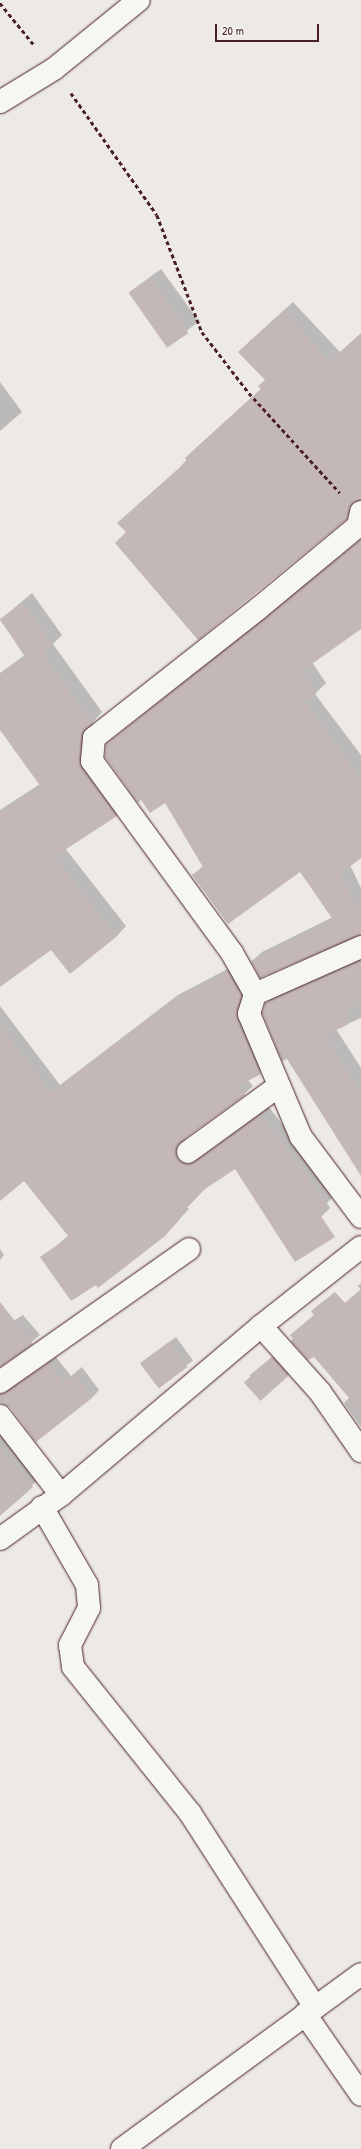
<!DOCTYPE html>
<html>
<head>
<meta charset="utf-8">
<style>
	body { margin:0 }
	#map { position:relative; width:361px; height:2149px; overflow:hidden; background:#ece9e6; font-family:"Patrick Hand",sans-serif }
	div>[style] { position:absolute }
	.shadow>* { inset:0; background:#0003; transform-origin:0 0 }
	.building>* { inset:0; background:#c4b7b7; transform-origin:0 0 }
	.path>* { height:2.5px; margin-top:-1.25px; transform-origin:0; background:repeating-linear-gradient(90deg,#4a1f2b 0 4px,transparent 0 7px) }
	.roads { filter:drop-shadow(0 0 1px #4a1f2b) drop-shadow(0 0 1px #4a1f2b) }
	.minor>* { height:22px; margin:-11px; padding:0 11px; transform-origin:11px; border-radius:11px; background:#f6f6f2 }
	span { translate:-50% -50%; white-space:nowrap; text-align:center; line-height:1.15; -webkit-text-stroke:3.5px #f6f6f2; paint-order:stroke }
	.scale { position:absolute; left:215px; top:24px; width:104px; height:18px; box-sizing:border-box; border:2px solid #4a1f2b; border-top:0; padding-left:5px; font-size:12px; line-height:14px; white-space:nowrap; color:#4a1f2b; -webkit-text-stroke:3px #f6f6f2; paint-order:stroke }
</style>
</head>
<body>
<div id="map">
	<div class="shadow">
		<div style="left:161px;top:269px;width:65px;height:39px;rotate:54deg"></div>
		<div style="clip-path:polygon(293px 302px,340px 352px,361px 334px,361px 499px,356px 508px,346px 518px,127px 532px,196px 448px,262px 388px,266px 380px,249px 342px)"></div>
		<div style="clip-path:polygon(0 382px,22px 412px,0 431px)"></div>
		<div style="clip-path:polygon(361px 539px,361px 628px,312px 662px,326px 683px,315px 694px,361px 755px,361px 856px,350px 865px,361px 888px,361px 934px,252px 961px,262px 952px,333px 917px,300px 870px,193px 875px,203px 866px,166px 802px,107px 745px)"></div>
		<div style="clip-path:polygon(32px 593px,62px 635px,53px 644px,102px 712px,93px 722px,89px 750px,126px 805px,116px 815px,65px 848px,126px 926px,116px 937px,51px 949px,0 986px,0 810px,40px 784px,0 728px,0 673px,25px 655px,0 620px)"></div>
		<div style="clip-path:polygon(361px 956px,361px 1018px,336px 1029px,361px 1068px,361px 1172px,266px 1004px,276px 993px)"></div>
		<div style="clip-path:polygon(237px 964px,269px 1064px,248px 1080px,253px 1086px,244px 1094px,185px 1138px,186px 1150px,192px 1155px,205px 1154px,269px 1107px,335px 1195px,327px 1203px,330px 1208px,321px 1217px,235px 1167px,205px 1188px,186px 1207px,189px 1209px,173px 1226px,50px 1251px,69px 1235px,24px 1180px,0 1200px,0 1006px,60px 1085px,178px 995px)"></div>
		<div style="clip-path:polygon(0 1249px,4px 1255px,0 1260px)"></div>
		<div style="clip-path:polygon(361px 1283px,361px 1290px,358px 1286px)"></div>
		<div style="clip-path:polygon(330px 1302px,361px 1345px,361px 1427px,344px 1403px,350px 1397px,315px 1355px,291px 1335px)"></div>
		<div style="clip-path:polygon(23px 1315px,40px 1335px,0 1366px,0 1329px)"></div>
		<div style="left:176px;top:1337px;width:29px;height:44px;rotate:54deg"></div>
		<div style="clip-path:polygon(278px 1352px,294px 1370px,288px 1375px,249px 1376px)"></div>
		<div style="clip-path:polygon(56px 1357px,71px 1376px,82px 1367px,99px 1390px,92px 1398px,10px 1407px,0 1403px,0 1384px,16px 1385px)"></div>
		<div style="clip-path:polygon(0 1419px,40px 1478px,0 1514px)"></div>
	</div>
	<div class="building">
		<div style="left:150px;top:278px;width:67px;height:26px;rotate:55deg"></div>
		<div style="clip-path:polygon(283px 311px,329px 362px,361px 333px,361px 500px,352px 504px,347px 519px,198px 640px,115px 543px,126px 532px,117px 523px,187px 461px,185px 458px,261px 389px,258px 386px,265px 380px,238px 352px)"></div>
		<div style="clip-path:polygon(361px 540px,361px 629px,302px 671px,317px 693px,304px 702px,361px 779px,361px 858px,340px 874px,357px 910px,361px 907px,361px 935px,260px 978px,251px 961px,334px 921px,300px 872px,228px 924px,192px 875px,203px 867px,165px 803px,150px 813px,141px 800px,138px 803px,105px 757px,106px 744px)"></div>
		<div style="clip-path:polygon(22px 603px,53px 646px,42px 654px,92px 723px,83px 732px,80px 760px,82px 768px,117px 816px,54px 857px,116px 937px,70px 974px,51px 950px,0 987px,0 813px,41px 787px,0 730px,0 675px,25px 657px,0 619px)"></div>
		<div style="clip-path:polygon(361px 961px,361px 999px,346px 1007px,349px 1013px,344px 1015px,349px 1024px,324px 1036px,361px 1093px,361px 1176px,287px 1059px,282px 1061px,262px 1013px,265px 1003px)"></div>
		<div style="clip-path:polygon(228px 972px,242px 995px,237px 1019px,261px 1074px,238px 1086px,245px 1095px,180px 1142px,176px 1147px,178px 1159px,183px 1164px,195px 1162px,260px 1115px,327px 1204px,317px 1210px,335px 1237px,295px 1262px,235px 1169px,205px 1189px,179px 1216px,181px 1218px,165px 1236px,98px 1288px,96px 1285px,71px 1301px,40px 1257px,69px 1237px,24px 1181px,0 1201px,0 1026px,51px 1093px,168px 1004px)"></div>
		<div style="clip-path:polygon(361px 1289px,361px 1412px,314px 1357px,308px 1360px,291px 1341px,293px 1339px,290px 1335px,314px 1315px,311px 1311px,335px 1292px,345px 1303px)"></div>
		<div style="clip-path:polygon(0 1302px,33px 1344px,0 1367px)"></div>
		<div style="left:169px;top:1342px;width:31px;height:36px;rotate:53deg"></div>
		<div style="left:272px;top:1357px;width:25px;height:38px;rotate:48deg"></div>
		<div style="clip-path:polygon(48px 1363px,63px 1383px,74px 1374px,92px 1398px,36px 1442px,0 1394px)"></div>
		<div style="clip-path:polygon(0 1448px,33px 1487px,0 1516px)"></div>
	</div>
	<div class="path">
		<div style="left:0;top:3px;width:55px;rotate:50.9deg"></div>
		<div style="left:71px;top:93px;width:149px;rotate:54.8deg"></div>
		<div style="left:157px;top:215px;width:125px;rotate:69deg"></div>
		<div style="left:202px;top:332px;width:77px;rotate:52.4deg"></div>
		<div style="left:249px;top:393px;width:135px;rotate:47.7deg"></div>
	</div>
	<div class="roads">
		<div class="minor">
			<div style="left:0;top:102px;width:63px;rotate:-31.4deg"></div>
			<div style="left:54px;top:69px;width:109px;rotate:-39.1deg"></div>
			<div style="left:361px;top:512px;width:14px;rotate:102deg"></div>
			<div style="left:358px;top:526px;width:129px;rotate:140.4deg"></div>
			<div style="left:259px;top:608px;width:210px;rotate:141.8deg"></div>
			<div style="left:94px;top:738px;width:23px;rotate:95deg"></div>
			<div style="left:92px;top:761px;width:238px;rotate:53.9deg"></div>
			<div style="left:232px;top:953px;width:47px;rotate:60.7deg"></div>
			<div style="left:255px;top:994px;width:21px;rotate:107deg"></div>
			<div style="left:249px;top:1014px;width:134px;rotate:67.1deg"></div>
			<div style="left:301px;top:1137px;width:100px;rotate:53.1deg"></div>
			<div style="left:255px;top:994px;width:116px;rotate:-23.9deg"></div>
			<div style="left:188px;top:1152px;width:112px;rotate:-36deg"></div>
			<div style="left:261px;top:1326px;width:89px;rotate:48.2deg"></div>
			<div style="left:320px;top:1392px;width:72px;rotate:55.2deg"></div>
			<div style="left:0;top:1382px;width:231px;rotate:-35.1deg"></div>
			<div style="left:0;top:1416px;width:100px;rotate:52.3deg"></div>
			<div style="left:42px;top:1507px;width:90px;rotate:60deg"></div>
			<div style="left:87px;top:1585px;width:23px;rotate:85deg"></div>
			<div style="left:89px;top:1608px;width:42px;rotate:117.2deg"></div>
			<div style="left:70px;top:1645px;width:22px;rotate:82deg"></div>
			<div style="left:73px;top:1667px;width:187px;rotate:51.3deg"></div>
			<div style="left:190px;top:1813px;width:231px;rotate:57.2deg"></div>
			<div style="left:0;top:1539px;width:75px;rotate:-35.8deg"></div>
			<div style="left:61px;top:1495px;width:262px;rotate:-40.2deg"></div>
			<div style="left:261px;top:1326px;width:127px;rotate:-38.3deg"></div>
			<div style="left:305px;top:2014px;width:98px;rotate:55.3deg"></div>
			<div style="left:122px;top:2149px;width:296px;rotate:-36.2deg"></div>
		</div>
	</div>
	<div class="scale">20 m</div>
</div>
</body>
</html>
